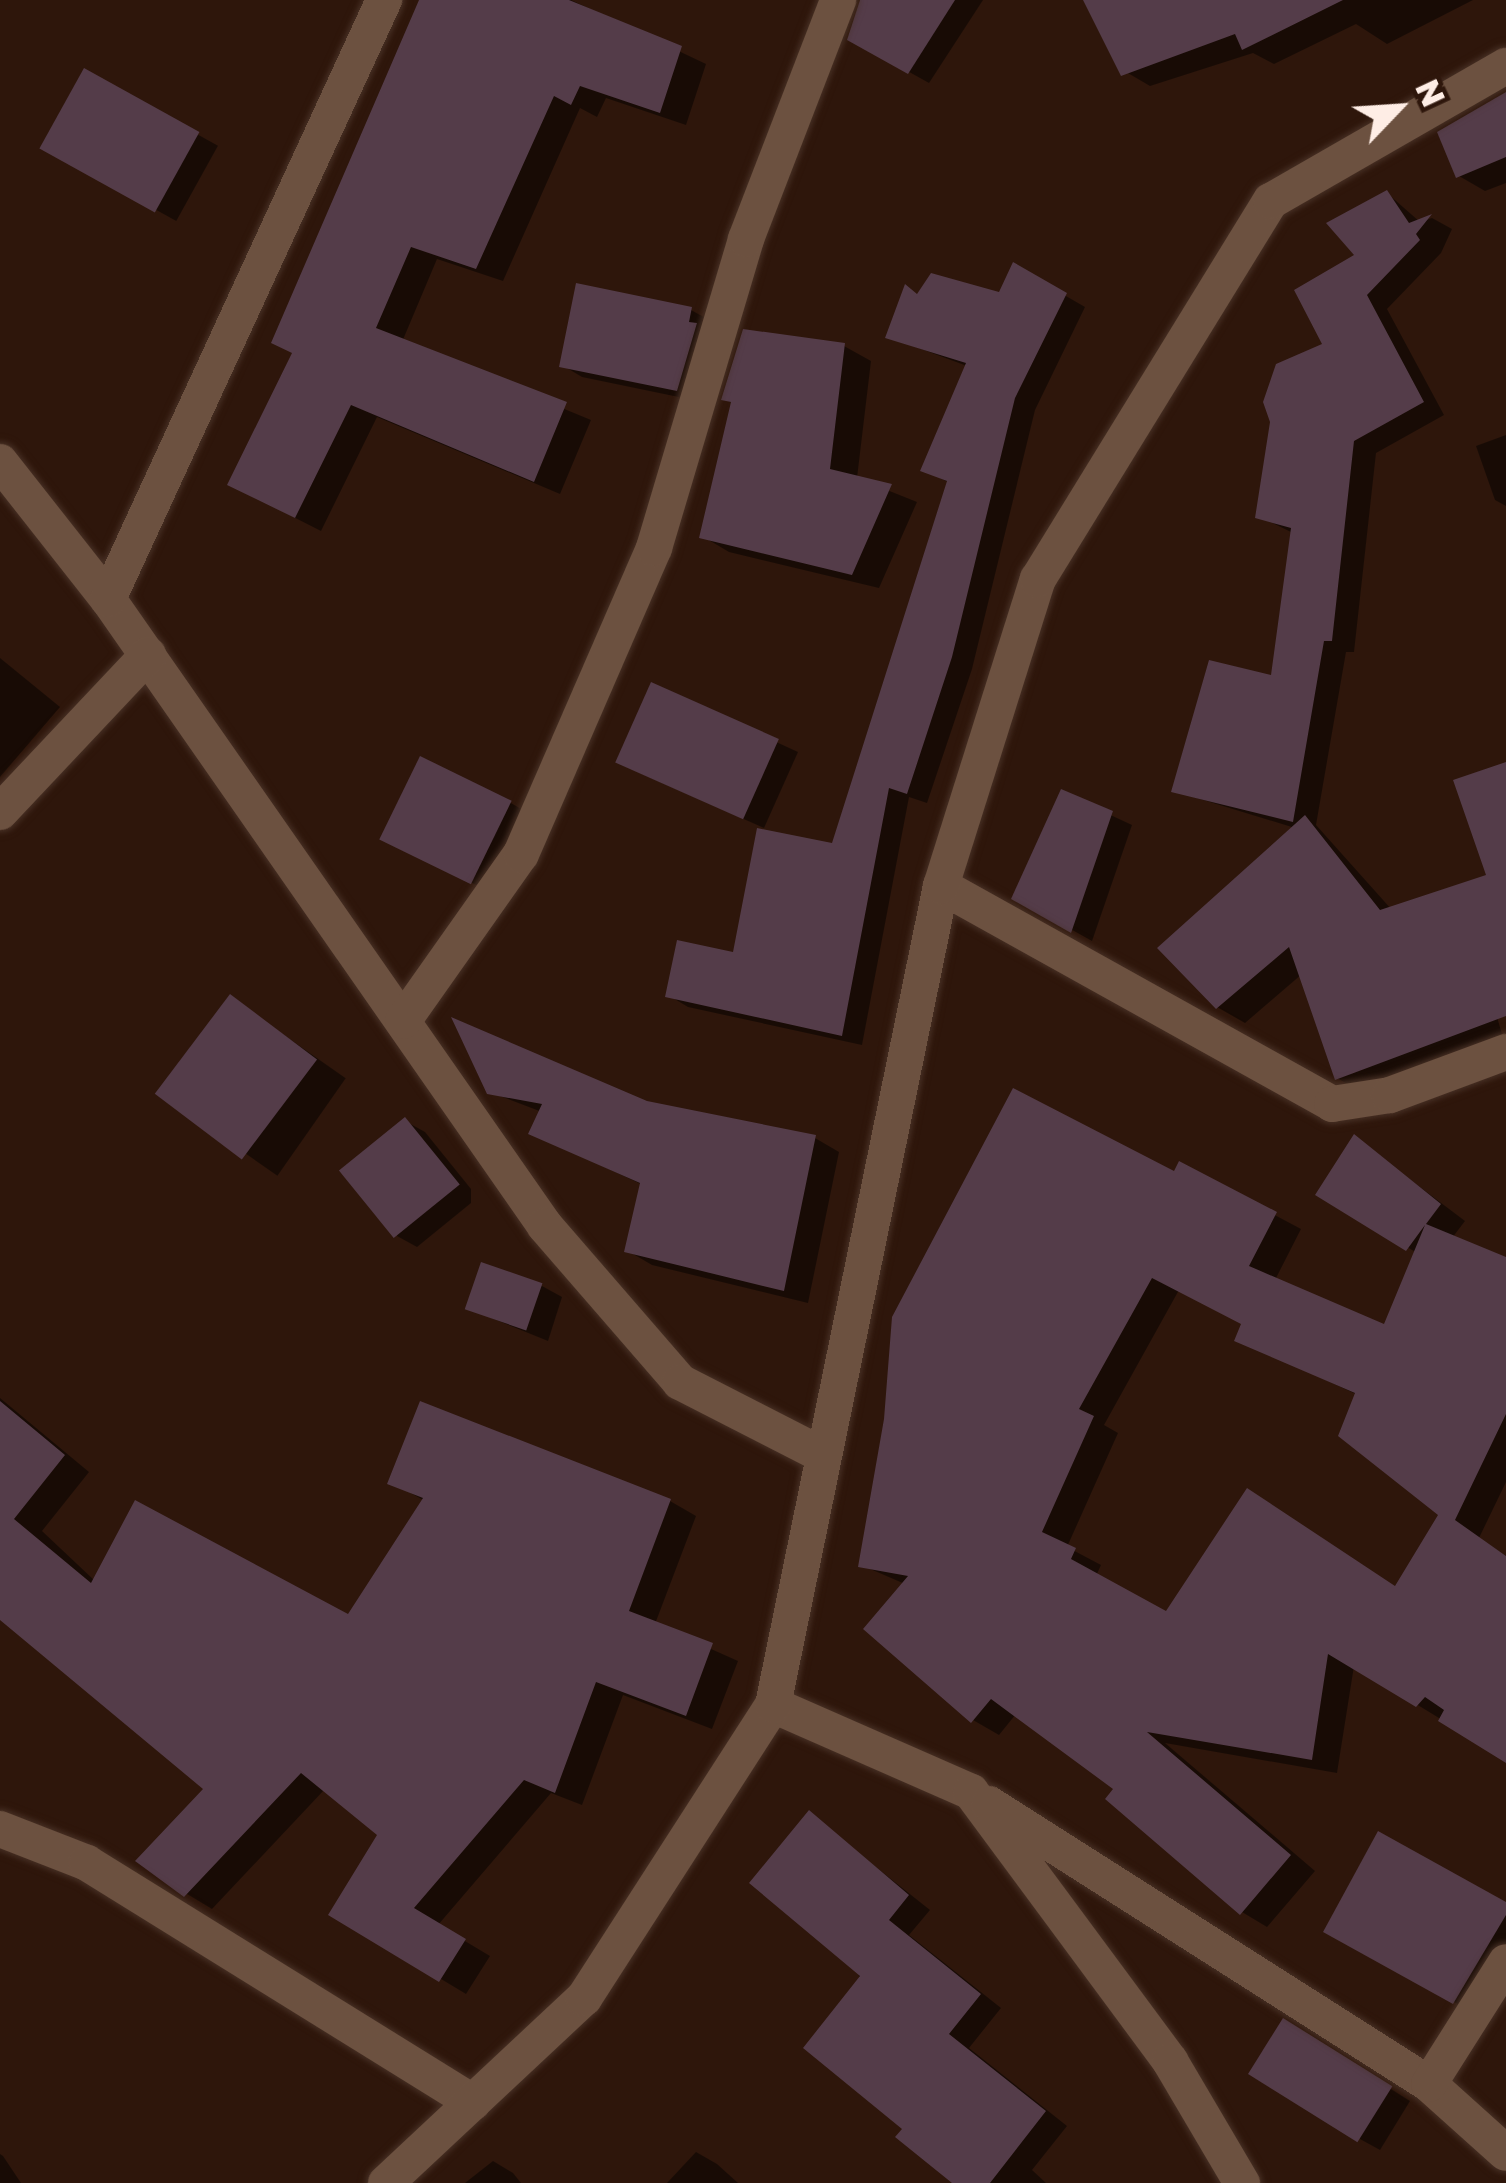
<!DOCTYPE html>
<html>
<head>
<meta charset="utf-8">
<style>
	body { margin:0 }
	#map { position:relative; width:1506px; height:2183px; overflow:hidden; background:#2e160b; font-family:"Golos Text",sans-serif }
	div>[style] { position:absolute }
	.shadow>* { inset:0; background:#0007; transform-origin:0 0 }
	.building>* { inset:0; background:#543c49; transform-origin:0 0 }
	.roads { filter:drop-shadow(0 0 3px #473025) drop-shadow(0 0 3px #473025) }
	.street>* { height:36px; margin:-18px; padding:0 18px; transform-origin:18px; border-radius:18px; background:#6c5140 }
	span { translate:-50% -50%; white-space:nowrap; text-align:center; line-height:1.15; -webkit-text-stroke:12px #2e160b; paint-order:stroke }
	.north { position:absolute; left:1338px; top:48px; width:120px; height:120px; -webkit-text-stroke:9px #2e160b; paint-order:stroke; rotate:65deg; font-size:33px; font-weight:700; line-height:48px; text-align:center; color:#feede5 }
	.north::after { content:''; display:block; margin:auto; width:42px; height:54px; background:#feede5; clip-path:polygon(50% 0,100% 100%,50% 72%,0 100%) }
</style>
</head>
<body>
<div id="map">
	<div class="shadow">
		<div style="clip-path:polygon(421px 0,571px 0,706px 64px,686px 125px,606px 98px,597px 117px,580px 108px,503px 281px,437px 259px,402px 342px,591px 420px,560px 494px,377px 417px,321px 531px,256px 498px,295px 354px,274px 342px)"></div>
		<div style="clip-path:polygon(862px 0,983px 0,929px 83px,850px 39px)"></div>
		<div style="clip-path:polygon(1086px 0,1473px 0,1387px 44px,1356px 24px,1274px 64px,1253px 53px,1150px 86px,1121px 69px)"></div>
		<div style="left:85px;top:72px;width:152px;height:86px;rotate:29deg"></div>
		<div style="clip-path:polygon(1506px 94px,1506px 183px,1485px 191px,1459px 176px)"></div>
		<div style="clip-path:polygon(1387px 193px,1420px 222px,1432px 218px,1452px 229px,1441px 253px,1387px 309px,1444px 415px,1376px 453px,1354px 652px,1346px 652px,1316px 825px,1392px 910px,1490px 877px,1506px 765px,1506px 986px,1490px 993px,1504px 1041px,1365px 1094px,1337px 1078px,1302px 974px,1245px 1023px,1217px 1007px,1295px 828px,1174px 791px,1273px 679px,1293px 533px,1258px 516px)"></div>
		<div style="clip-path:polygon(1014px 266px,1085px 307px,1035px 410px,972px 669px,927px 803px,909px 797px,862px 1045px,688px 1007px,668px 995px,736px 955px,834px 846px,950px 483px,924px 470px,967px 366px,889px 337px,919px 296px,1000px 295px)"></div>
		<div style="clip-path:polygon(691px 310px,711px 321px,698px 401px,582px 377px,562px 365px)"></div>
		<div style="clip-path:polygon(844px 346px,871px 361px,857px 478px,917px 502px,879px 588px,729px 552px,702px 536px,734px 404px,725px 399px)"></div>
		<div style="clip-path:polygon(1506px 435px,1506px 506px,1495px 500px,1476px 446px)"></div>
		<div style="clip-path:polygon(0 658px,60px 707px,0 777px)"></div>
		<div style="clip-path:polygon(653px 686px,798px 752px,764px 828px,640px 773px)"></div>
		<div style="clip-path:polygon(1063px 793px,1132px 825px,1092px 941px,1015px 898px)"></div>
		<div style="clip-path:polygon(511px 803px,531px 815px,493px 893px,403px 850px)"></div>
		<div style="left:231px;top:998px;width:140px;height:119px;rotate:35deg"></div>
		<div style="clip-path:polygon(490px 1092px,646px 1104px,815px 1138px,839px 1152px,808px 1303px,652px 1265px,628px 1251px,643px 1185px,532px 1133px,542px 1112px)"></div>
		<div style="clip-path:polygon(405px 1121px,425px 1132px,471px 1189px,471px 1203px,417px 1247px,397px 1236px)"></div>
		<div style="clip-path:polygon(evenodd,1355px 1138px,1465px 1221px,1452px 1238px,1506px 1260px,1506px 1482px,1479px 1538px,1506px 1556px,1506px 1759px,1354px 1666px,1337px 1773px,1165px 1743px,1315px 1871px,1267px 1927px,1242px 1912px,1118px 1789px,1016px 1714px,999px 1735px,973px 1720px,905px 1584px,861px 1565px,1181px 1165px,1301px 1229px,1275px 1280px,1385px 1328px,1417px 1253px,1319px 1194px,1355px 1138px,1179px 1290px,1244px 1324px,1238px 1339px,1358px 1395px,1442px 1515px,1397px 1588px,1167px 1615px,1096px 1576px,1101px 1565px,1067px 1547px,1118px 1433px,1104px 1425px,1179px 1290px)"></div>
		<div style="clip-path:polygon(542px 1286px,562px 1297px,548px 1341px,469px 1309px)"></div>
		<div style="clip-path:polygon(0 1398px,89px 1472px,42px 1531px,95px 1581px,349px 1618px,425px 1501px,391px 1482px,670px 1501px,696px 1516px,655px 1624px,738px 1661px,712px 1729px,623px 1695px,582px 1805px,551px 1793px,438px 1925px,490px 1956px,466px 1994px,333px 1914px,381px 1834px,325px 1789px,212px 1909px,154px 1874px,208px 1789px,0 1616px)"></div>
		<div style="clip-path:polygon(809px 1814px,930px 1910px,909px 1935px,1001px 2008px,969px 2048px,1067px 2126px,1032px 2170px,1046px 2183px,957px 2183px,906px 2128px)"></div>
		<div style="clip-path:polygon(1506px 1905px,1506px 1959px,1474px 2013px,1327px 1931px)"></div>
		<div style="clip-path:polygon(1304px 2034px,1410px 2101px,1380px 2150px,1360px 2139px)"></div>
		<div style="clip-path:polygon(696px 2152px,717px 2164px,738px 2183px,667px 2183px)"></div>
		<div style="clip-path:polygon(0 2154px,3px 2156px,21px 2183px,0 2183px)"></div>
		<div style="clip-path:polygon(493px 2161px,513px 2173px,521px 2183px,465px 2183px)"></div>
	</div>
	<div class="building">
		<div style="clip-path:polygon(419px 0,569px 0,682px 46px,660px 113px,580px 86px,571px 105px,554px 96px,476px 269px,411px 247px,376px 328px,567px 402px,534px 482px,351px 405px,295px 518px,227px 485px,292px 353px,271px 343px)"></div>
		<div style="clip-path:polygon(860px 0,955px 0,908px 74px,847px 40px)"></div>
		<div style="clip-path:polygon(1083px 0,1343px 0,1242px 50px,1235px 34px,1121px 76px)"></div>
		<div style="left:84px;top:68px;width:132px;height:92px;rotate:29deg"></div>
		<div style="clip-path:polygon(1506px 92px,1506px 157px,1456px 178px,1437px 132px)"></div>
		<div style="clip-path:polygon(1387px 190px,1409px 223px,1432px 214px,1416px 234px,1420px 240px,1367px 295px,1424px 402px,1354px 441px,1332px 641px,1324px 641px,1293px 822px,1171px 792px,1209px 660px,1271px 675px,1291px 528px,1255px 518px,1270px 422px,1263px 402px,1276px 364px,1322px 344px,1294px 290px,1354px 255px,1326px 223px)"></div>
		<div style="clip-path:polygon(1013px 262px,1067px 293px,1015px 398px,952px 657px,907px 794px,889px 788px,842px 1036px,665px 997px,677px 940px,733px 952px,757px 828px,832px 843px,947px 481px,920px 471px,966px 363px,885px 338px,905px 284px,917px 294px,931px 273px,999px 292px)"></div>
		<div style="clip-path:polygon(576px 283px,692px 307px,689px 322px,697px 323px,677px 391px,559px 367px)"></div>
		<div style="clip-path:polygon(743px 329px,845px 343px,830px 469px,892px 484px,852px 575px,699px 538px,731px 402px,721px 400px)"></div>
		<div style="left:651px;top:682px;width:140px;height:88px;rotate:24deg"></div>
		<div style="left:420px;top:756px;width:102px;height:93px;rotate:26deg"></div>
		<div style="clip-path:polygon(1506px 762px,1506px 1016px,1335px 1080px,1289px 947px,1216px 1009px,1157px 948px,1305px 815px,1380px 910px,1486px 875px,1453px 780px)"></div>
		<div style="clip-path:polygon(1061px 789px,1113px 811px,1071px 933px,1011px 899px)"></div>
		<div style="left:230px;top:994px;width:109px;height:125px;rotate:37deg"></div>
		<div style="clip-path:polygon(451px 1017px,647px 1101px,816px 1135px,784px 1291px,624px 1252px,640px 1183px,528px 1134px,542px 1104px,487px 1094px)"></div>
		<div style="clip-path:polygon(evenodd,1013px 1088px,1174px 1171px,1179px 1161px,1277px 1212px,1249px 1266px,1384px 1324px,1425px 1225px,1406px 1251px,1315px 1195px,1354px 1134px,1441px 1204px,1426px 1224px,1506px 1257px,1506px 1414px,1455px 1520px,1506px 1556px,1506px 1763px,1438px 1721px,1444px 1710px,1425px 1697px,1416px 1707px,1328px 1654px,1312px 1760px,1147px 1732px,1291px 1855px,1240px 1915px,1105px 1799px,1113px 1789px,991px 1699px,971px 1723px,863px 1629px,908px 1576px,858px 1567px,884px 1419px,892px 1317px,1013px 1088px,1152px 1278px,1241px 1324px,1234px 1341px,1355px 1393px,1338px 1436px,1438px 1515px,1395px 1586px,1247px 1488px,1166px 1611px,1071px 1559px,1076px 1548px,1042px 1532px,1094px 1416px,1079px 1409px,1152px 1278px)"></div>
		<div style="left:405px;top:1117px;width:87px;height:85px;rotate:51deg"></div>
		<div style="left:481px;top:1262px;width:65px;height:50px;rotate:19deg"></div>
		<div style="clip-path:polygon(0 1401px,65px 1455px,14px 1519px,91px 1583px,135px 1500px,348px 1614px,423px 1498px,387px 1484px,420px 1401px,671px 1499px,629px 1611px,713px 1643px,686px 1716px,596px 1682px,555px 1793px,524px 1780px,414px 1908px,466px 1939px,439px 1982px,328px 1915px,377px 1835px,301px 1773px,184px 1897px,135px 1861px,203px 1789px,0 1620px)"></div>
		<div style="clip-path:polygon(809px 1810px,909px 1895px,889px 1920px,981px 1994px,949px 2034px,1046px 2111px,990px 2183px,952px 2183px,895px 2137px,902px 2129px,803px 2048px,860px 1976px,749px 1883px)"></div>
		<div style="clip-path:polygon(1378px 1831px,1506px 1902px,1506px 1915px,1453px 2004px,1323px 1932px)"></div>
		<div style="left:1283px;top:2018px;width:129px;height:66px;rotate:32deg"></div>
	</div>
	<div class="roads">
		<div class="street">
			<div style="left:0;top:462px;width:174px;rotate:51.8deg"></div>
			<div style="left:108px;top:599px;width:764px;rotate:55.12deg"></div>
			<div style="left:545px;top:1226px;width:206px;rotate:49.1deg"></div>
			<div style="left:680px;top:1382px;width:156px;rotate:27.1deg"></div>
			<div style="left:108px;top:599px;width:660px;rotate:-65.26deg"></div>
			<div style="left:0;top:812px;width:216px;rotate:-46.7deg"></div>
			<div style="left:941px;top:886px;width:448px;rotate:29.1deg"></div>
			<div style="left:1332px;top:1104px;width:59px;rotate:-8.8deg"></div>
			<div style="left:1390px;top:1095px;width:124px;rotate:-20.3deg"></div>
			<div style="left:403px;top:1021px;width:204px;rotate:-54.8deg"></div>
			<div style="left:521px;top:854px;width:334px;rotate:-66.5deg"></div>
			<div style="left:654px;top:548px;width:322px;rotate:-73.4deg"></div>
			<div style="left:746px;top:239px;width:256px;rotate:-68.9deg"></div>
			<div style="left:773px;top:1705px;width:216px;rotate:23.7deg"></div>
			<div style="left:971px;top:1792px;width:335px;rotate:53.5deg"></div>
			<div style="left:1170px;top:2061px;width:142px;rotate:59.5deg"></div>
			<div style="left:989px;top:1804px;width:522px;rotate:32.47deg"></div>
			<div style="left:1429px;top:2084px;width:103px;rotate:41.9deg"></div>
			<div style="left:0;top:1829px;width:93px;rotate:21.3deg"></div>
			<div style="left:87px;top:1863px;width:454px;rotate:31.8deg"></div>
			<div style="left:1429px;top:2084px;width:144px;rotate:-57.7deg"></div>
			<div style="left:386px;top:2183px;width:271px;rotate:-43.1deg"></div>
			<div style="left:584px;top:1998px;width:349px;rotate:-57.2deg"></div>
			<div style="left:773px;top:1705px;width:836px;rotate:-78.41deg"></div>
			<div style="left:941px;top:886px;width:322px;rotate:-72.5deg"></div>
			<div style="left:1038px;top:579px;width:444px;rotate:-58.4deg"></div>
			<div style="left:1271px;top:201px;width:271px;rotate:-29.9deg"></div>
		</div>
	</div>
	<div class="north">N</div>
</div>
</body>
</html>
